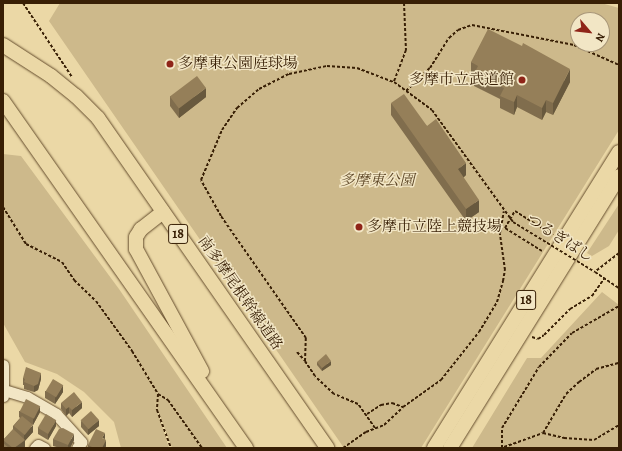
<!DOCTYPE html>
<html>
<head>
<meta charset="utf-8">
<style>
	body { margin:0 }
	#map { position:relative; width:622px; height:451px; overflow:hidden; background:#ebd8a6; font-family:Alegreya,"Noto Serif JP",serif }
	div>[style] { position:absolute }
	.green>* { inset:0; background:#cdb98b }
	.path>* { height:2px; margin-top:-1px; transform-origin:0; background:repeating-linear-gradient(90deg,#381f05 0 3px,transparent 0 5px) }
	.roads { filter:drop-shadow(0 0 1px #654d2d) drop-shadow(0 0 1px #654d2d) }
	.minor>* { height:11px; margin:-5.5px; padding:0 5.5px; transform-origin:5.5px; border-radius:5.5px; background:#f2e6c5 }
	.major>* { height:14px; margin:-7px; padding:0 7px; transform-origin:7px; border-radius:7px; background:#ebd8a6 }
	.path-bridge>* { height:2px; margin-top:-1px; transform-origin:0; background:repeating-linear-gradient(90deg,#381f05 0 3px,transparent 0 5px) }
	.wall>* { inset:0; background:#806d4d }
	.shaded-wall>* { inset:0; background:#68593e }
	.building>* { inset:0; background:#957f59; transform-origin:0 0 }
	.dots>* { width:11px; height:11px; translate:-50% -50%; box-sizing:border-box; border:2px solid #f2e6c5; border-radius:50% }
	span { translate:-50% -50%; white-space:nowrap; text-align:center; line-height:1.15; -webkit-text-stroke:3px #f2e6c5; paint-order:stroke }
	.shield-label span { padding:1px 3px; background:#f2e6c5; border:1px solid; border-radius:3px; -webkit-text-stroke-width:0 }
	.shield-label { font-size:14px; color:#381f05; font-weight:700 }
	.poi-label { font-size:15px; color:#381f05 }
	.left { translate:0 -50%; text-align:left }
	.right { translate:-100% -50%; text-align:right }
	.park-label { font-size:15px; color:#5d4626; font-style:italic }
	.street-label { font-size:15px; color:#381f05 }
	.frame { position:absolute; inset:0; border:4px solid #381f05; pointer-events:none }
	.north { position:absolute; left:570px; top:12px; width:40px; height:40px; box-sizing:border-box; background:#f2e6c5; border:1px solid #a89678; border-radius:50%; rotate:118deg; font-size:11px; font-weight:700; line-height:16px; text-align:center; color:#381f05 }
	.north::after { content:''; display:block; margin:auto; width:14px; height:18px; background:#8f2418; clip-path:polygon(50% 0,100% 100%,50% 72%,0 100%) }
</style>
</head>
<body>
<div id="map">
	<div class="green">
		<div style="clip-path:polygon(evenodd,60px 3px,601px 3px,619px 8px,619px 130px,421px 448px,344px 448px,49px 21px,60px 3px,578px 20px,602px 20px,602px 44px,578px 44px,578px 20px)"></div>
		<div style="clip-path:polygon(3px 154px,21px 156px,119px 289px,227px 448px,172px 448px,154px 400px,169px 448px,121px 448px,114px 422px,84px 392px,57px 374px,25px 362px,3px 323px)"></div>
		<div style="clip-path:polygon(619px 204px,619px 230px,609px 246px,592px 256px,587px 253px)"></div>
		<div style="clip-path:polygon(602px 292px,619px 305px,619px 448px,472px 448px,527px 358px,541px 358px)"></div>
	</div>
	<div class="path">
		<div style="left:23px;top:3px;width:89px;rotate:56.5deg"></div>
		<div style="left:406px;top:50px;width:34px;rotate:111deg"></div>
		<div style="left:394px;top:82px;width:47px;rotate:36.4deg"></div>
		<div style="left:432px;top:110px;width:138px;rotate:54.1deg"></div>
		<div style="left:406px;top:91px;width:33px;rotate:-44deg"></div>
		<div style="left:430px;top:68px;width:36px;rotate:-58deg"></div>
		<div style="left:449px;top:38px;width:12px;rotate:-42deg"></div>
		<div style="left:458px;top:30px;width:15px;rotate:-20deg"></div>
		<div style="left:472px;top:25px;width:104px;rotate:11.1deg"></div>
		<div style="left:574px;top:45px;width:49px;rotate:24deg"></div>
		<div style="left:3px;top:207px;width:44px;rotate:58.1deg"></div>
		<div style="left:26px;top:244px;width:40px;rotate:26.6deg"></div>
		<div style="left:62px;top:262px;width:22px;rotate:56deg"></div>
		<div style="left:74px;top:280px;width:30px;rotate:44deg"></div>
		<div style="left:96px;top:301px;width:62px;rotate:54.2deg"></div>
		<div style="left:132px;top:351px;width:50px;rotate:58.8deg"></div>
		<div style="left:158px;top:394px;width:12px;rotate:31deg"></div>
		<div style="left:168px;top:400px;width:59px;rotate:54.7deg"></div>
		<div style="left:542px;top:251px;width:44px;rotate:-148.1deg"></div>
		<div style="left:505px;top:228px;width:20px;rotate:-60deg"></div>
		<div style="left:515px;top:211px;width:45px;rotate:32.3deg"></div>
		<div style="left:619px;top:253px;width:31px;rotate:142deg"></div>
		<div style="left:595px;top:272px;width:29px;rotate:34deg"></div>
		<div style="left:532px;top:337px;width:6px;rotate:18deg"></div>
		<div style="left:538px;top:339px;width:7px;rotate:-34deg"></div>
		<div style="left:544px;top:335px;width:37px;rotate:-45deg"></div>
		<div style="left:570px;top:309px;width:26px;rotate:-31deg"></div>
		<div style="left:592px;top:296px;width:21px;rotate:-55deg"></div>
		<div style="left:297px;top:352px;width:12px;rotate:48deg"></div>
		<div style="left:158px;top:394px;width:16px;rotate:94deg"></div>
		<div style="left:157px;top:410px;width:40px;rotate:69.8deg"></div>
		<div style="left:367px;top:414px;width:17px;rotate:-33deg"></div>
		<div style="left:381px;top:405px;width:11px;rotate:-10deg"></div>
		<div style="left:392px;top:403px;width:12px;rotate:20deg"></div>
		<div style="left:375px;top:428px;width:29px;rotate:-125deg"></div>
		<div style="left:358px;top:404px;width:26px;rotate:-157deg"></div>
		<div style="left:334px;top:394px;width:26px;rotate:-137deg"></div>
		<div style="left:315px;top:376px;width:18px;rotate:-124deg"></div>
		<div style="left:305px;top:361px;width:23px;rotate:-88deg"></div>
		<div style="left:306px;top:338px;width:149px;rotate:-124.9deg"></div>
		<div style="left:221px;top:216px;width:41px;rotate:-119.1deg"></div>
		<div style="left:201px;top:180px;width:54px;rotate:-67.2deg"></div>
		<div style="left:222px;top:130px;width:27px;rotate:-56deg"></div>
		<div style="left:237px;top:108px;width:29px;rotate:-41deg"></div>
		<div style="left:259px;top:89px;width:34px;rotate:-27deg"></div>
		<div style="left:289px;top:74px;width:39px;rotate:-12deg"></div>
		<div style="left:327px;top:66px;width:30px;rotate:4deg"></div>
		<div style="left:357px;top:68px;width:40px;rotate:21deg"></div>
		<div style="left:543px;top:433px;width:45px;rotate:-59.5deg"></div>
		<div style="left:566px;top:394px;width:18px;rotate:-43deg"></div>
		<div style="left:579px;top:382px;width:21px;rotate:-37deg"></div>
		<div style="left:596px;top:369px;width:24px;rotate:-15deg"></div>
		<div style="left:504px;top:447px;width:41px;rotate:-19.7deg"></div>
		<div style="left:543px;top:433px;width:22px;rotate:13deg"></div>
		<div style="left:564px;top:438px;width:30px;rotate:4deg"></div>
		<div style="left:594px;top:440px;width:29px;rotate:-31deg"></div>
		<div style="left:343px;top:448px;width:28px;rotate:-35deg"></div>
		<div style="left:366px;top:432px;width:19px;rotate:-21deg"></div>
		<div style="left:384px;top:425px;width:26px;rotate:-43deg"></div>
		<div style="left:403px;top:407px;width:47px;rotate:-35.4deg"></div>
		<div style="left:441px;top:380px;width:61px;rotate:-51.6deg"></div>
		<div style="left:479px;top:332px;width:35px;rotate:-59deg"></div>
		<div style="left:497px;top:302px;width:22px;rotate:-74deg"></div>
		<div style="left:503px;top:281px;width:11px;rotate:-80deg"></div>
		<div style="left:505px;top:270px;width:37px;rotate:-98deg"></div>
		<div style="left:500px;top:233px;width:22px;rotate:-80deg"></div>
		<div style="left:502px;top:448px;width:20px;rotate:-90deg"></div>
		<div style="left:502px;top:428px;width:71px;rotate:-58.8deg"></div>
		<div style="left:539px;top:367px;width:47px;rotate:-45.9deg"></div>
		<div style="left:572px;top:333px;width:54px;rotate:-29.9deg"></div>
	</div>
	<div class="roads">
		<div class="minor">
			<div style="left:3px;top:365px;width:31px;rotate:90deg"></div>
			<div style="left:4px;top:390px;width:24px;rotate:17deg"></div>
			<div style="left:27px;top:397px;width:34px;rotate:30deg"></div>
			<div style="left:56px;top:414px;width:38px;rotate:48deg"></div>
			<div style="left:81px;top:442px;width:7px;rotate:124deg"></div>
			<div style="left:35px;top:448px;width:4px;rotate:-45deg"></div>
			<div style="left:38px;top:445px;width:7px;rotate:27deg"></div>
		</div>
		<div class="major">
			<div style="left:3px;top:45px;width:57px;rotate:32.9deg"></div>
			<div style="left:51px;top:76px;width:32px;rotate:39deg"></div>
			<div style="left:76px;top:96px;width:31px;rotate:45deg"></div>
			<div style="left:98px;top:118px;width:402px;rotate:55.2deg"></div>
			<div style="left:3px;top:101px;width:424px;rotate:55deg"></div>
			<div style="left:163px;top:212px;width:28px;rotate:142deg"></div>
			<div style="left:141px;top:229px;width:9px;rotate:122deg"></div>
			<div style="left:136px;top:237px;width:12px;rotate:90deg"></div>
			<div style="left:136px;top:249px;width:139px;rotate:61.6deg"></div>
			<div style="left:434px;top:448px;width:349px;rotate:-58deg"></div>
			<div style="left:450px;top:448px;width:320px;rotate:-58.1deg"></div>
		</div>
	</div>
	<div class="path-bridge">
		<div style="left:404px;top:3px;width:47px;rotate:87.6deg"></div>
		<div style="left:513px;top:222px;width:96px;rotate:31.4deg"></div>
	</div>
	<div class="wall">
		<div style="clip-path:polygon(471px 62px,570px 82px,553px 115px,546px 112px,542px 120px,517px 107px,514px 115px,500px 108px,500px 99px,474px 86px,474px 76px,471px 74px)"></div>
		<div style="clip-path:polygon(170px 96px,206px 97px,179px 118px,170px 106px)"></div>
		<div style="clip-path:polygon(391px 103px,427px 126px,466px 175px,463px 178px,479px 212px,466px 221px,391px 115px)"></div>
		<div style="clip-path:polygon(317px 362px,331px 365px,322px 371px,317px 365px)"></div>
		<div style="clip-path:polygon(23px 378px,41px 379px,38px 390px,34px 392px,24px 389px,24px 385px,23px 385px)"></div>
		<div style="clip-path:polygon(45px 391px,63px 392px,55px 404px,45px 398px)"></div>
		<div style="clip-path:polygon(61px 403px,82px 408px,72px 417px,69px 413px,66px 416px,61px 409px)"></div>
		<div style="clip-path:polygon(19px 411px,40px 412px,33px 425px,30px 424px,33px 432px,25px 440px,25px 447px,23px 448px,3px 448px,3px 440px,13px 430px,13px 426px,20px 418px,19px 417px)"></div>
		<div style="clip-path:polygon(81px 421px,99px 426px,88px 435px,81px 427px)"></div>
		<div style="clip-path:polygon(56px 426px,48px 440px,38px 434px,38px 428px)"></div>
		<div style="clip-path:polygon(53px 439px,74px 440px,70px 448px,60px 448px,53px 446px)"></div>
		<div style="clip-path:polygon(105px 439px,106px 446px,105px 448px,88px 448px,88px 445px)"></div>
	</div>
	<div class="shaded-wall">
		<div style="clip-path:polygon(570px 69px,570px 82px,553px 115px,553px 103px)"></div>
		<div style="clip-path:polygon(206px 88px,206px 97px,179px 118px,179px 108px)"></div>
		<div style="clip-path:polygon(517px 95px,517px 107px,514px 115px,514px 102px)"></div>
		<div style="clip-path:polygon(546px 100px,546px 112px,542px 120px,542px 108px)"></div>
		<div style="clip-path:polygon(466px 163px,466px 175px,458px 182px,458px 169px)"></div>
		<div style="clip-path:polygon(479px 200px,479px 212px,466px 221px,466px 209px)"></div>
		<div style="clip-path:polygon(331px 361px,331px 365px,322px 371px,322px 368px)"></div>
		<div style="clip-path:polygon(41px 373px,41px 379px,38px 390px,34px 392px,34px 386px)"></div>
		<div style="clip-path:polygon(63px 385px,63px 392px,55px 404px,55px 398px)"></div>
		<div style="clip-path:polygon(82px 402px,82px 408px,72px 417px,72px 410px)"></div>
		<div style="clip-path:polygon(40px 406px,40px 412px,33px 425px,33px 418px)"></div>
		<div style="clip-path:polygon(69px 407px,69px 413px,66px 416px,66px 409px)"></div>
		<div style="clip-path:polygon(56px 420px,56px 426px,48px 440px,48px 434px)"></div>
		<div style="clip-path:polygon(99px 420px,99px 426px,88px 435px,88px 429px)"></div>
		<div style="clip-path:polygon(33px 425px,33px 432px,25px 441px,25px 440px,25px 447px,23px 448px,14px 448px,24px 441px,24px 435px)"></div>
		<div style="clip-path:polygon(105px 433px,105px 439px,102px 438px)"></div>
		<div style="clip-path:polygon(74px 434px,74px 440px,70px 448px,68px 448px,68px 445px)"></div>
		<div style="clip-path:polygon(106px 440px,106px 446px,105px 448px,102px 448px)"></div>
	</div>
	<div class="building">
		<div style="clip-path:polygon(488px 29px,522px 46px,523px 43px,570px 69px,553px 103px,546px 100px,542px 108px,517px 95px,514px 102px,500px 96px,504px 88px,474px 74px,478px 66px,471px 62px)"></div>
		<div style="left:197px;top:76px;width:15px;height:34px;rotate:53deg"></div>
		<div style="clip-path:polygon(404px 94px,427px 126px,436px 119px,466px 163px,458px 169px,479px 200px,466px 209px,391px 103px)"></div>
		<div style="clip-path:polygon(326px 354px,331px 361px,322px 368px,317px 362px)"></div>
		<div style="clip-path:polygon(26px 367px,41px 373px,38px 384px,34px 386px,24px 382px,25px 379px,23px 378px)"></div>
		<div style="left:53px;top:379px;width:12px;height:14px;rotate:31deg"></div>
		<div style="clip-path:polygon(74px 392px,82px 402px,72px 410px,69px 407px,66px 409px,61px 403px)"></div>
		<div style="left:26px;top:399px;width:16px;height:14px;rotate:27deg"></div>
		<div style="left:91px;top:411px;width:12px;height:14px;rotate:48deg"></div>
		<div style="left:46px;top:414px;width:12px;height:16px;rotate:31deg"></div>
		<div style="left:22px;top:416px;width:14px;height:13px;rotate:39deg"></div>
		<div style="clip-path:polygon(63px 428px,74px 434px,68px 445px,53px 439px,59px 429px)"></div>
		<div style="clip-path:polygon(13px 429px,25px 440px,14px 448px,13px 448px,3px 440px)"></div>
		<div style="clip-path:polygon(96px 429px,105px 433px,102px 438px,106px 440px,102px 448px,94px 448px,88px 445px)"></div>
		<div style="clip-path:polygon(3px 443px,9px 448px,3px 448px)"></div>
	</div>
	<div class="dots">
		<div style="left:170px;top:64px;background:#8f2418"></div>
		<div style="left:522px;top:80px;background:#8f2418"></div>
		<div style="left:359px;top:227px;background:#8f2418"></div>
	</div>
	<div class="shield-label">
		<span style="left:178px;top:234px">18</span>
		<span style="left:526px;top:300px">18</span>
	</div>
	<div class="poi-label">
		<span class="left" style="left:178px;top:64px">多摩東公園庭球場</span>
		<span class="right" style="left:514px;top:80px">多摩市立武道館</span>
		<span class="left" style="left:367px;top:227px">多摩市立陸上競技場</span>
	</div>
	<div class="park-label">
		<span style="left:377px;top:181px">多摩東公園</span>
	</div>
	<div class="street-label">
		<span style="left:560px;top:238px;rotate:32deg">つるぎばし</span>
		<span style="left:240px;top:293px;rotate:55deg">南多摩尾根幹線道路</span>
	</div>
	<div class="frame"></div>
	<div class="north">N</div>
</div>
</body>
</html>
